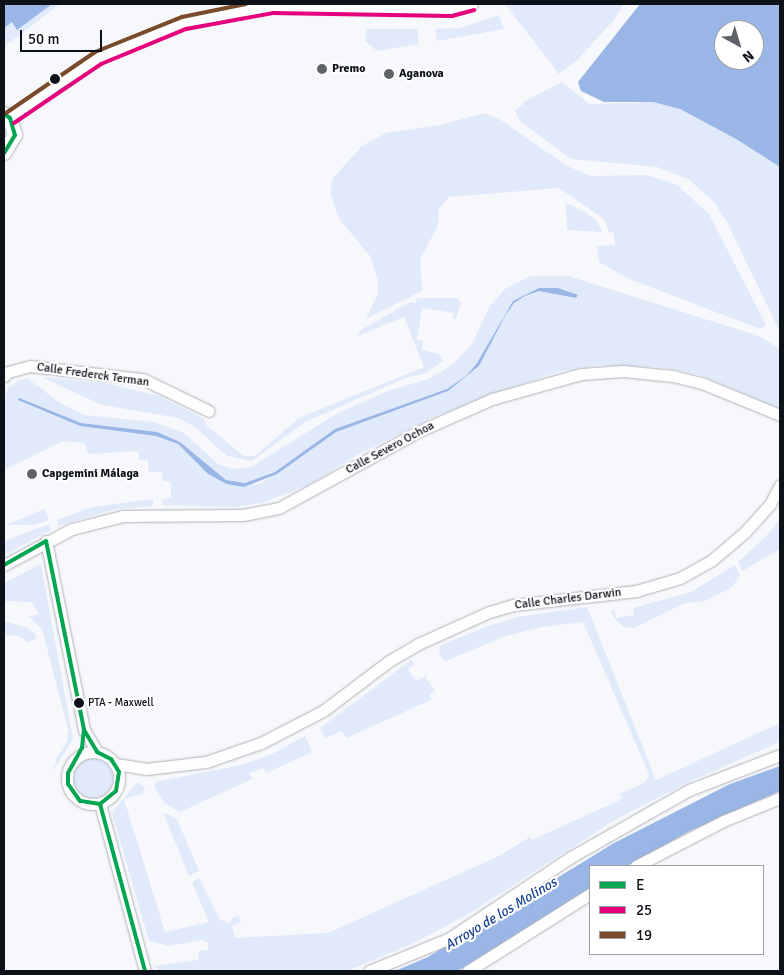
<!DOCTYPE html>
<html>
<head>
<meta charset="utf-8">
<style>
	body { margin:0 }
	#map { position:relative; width:784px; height:975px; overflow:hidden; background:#f6f8fb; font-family:Signika,sans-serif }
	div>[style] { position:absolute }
	.green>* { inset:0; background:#e1eafb }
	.round { border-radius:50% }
	.water>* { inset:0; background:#9ab6e7 }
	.roads { filter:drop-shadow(0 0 1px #afb2b7) drop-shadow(0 0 1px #afb2b7) }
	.minor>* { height:11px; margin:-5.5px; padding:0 5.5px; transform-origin:5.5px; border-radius:5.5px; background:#fefefe }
	.minor>.ring { margin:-5.5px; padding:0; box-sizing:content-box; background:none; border:11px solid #fefefe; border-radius:50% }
	.major>* { height:14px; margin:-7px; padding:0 7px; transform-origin:7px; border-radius:7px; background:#fefefe }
	.bus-1>* { height:4px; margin:-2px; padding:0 2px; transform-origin:2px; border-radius:2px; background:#00a651 }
	.bus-2>* { height:4px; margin:-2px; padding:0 2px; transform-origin:2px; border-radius:2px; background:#e5007d }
	.bus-3>* { height:4px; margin:-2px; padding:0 2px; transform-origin:2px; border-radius:2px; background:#7a4b2a }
	.dots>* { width:14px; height:14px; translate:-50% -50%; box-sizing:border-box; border:2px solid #fff; border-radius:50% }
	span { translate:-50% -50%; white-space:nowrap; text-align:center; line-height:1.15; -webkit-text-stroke:4.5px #fff; paint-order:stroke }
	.bus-label { font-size:11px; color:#0d1219 }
	.left { translate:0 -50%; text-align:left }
	.poi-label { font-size:12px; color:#0d1219; font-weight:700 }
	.street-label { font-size:12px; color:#0d1219 }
	.water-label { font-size:14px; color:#174191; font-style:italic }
	.frame { position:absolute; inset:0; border:5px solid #0d1219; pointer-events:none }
	.legend { position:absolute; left:589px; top:865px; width:175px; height:90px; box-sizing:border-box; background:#fff; border:1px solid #9ea0a3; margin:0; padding:6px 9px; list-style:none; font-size:15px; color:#0d1219 }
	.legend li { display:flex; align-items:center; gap:10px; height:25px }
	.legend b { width:25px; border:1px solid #9ea0a3 }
	.north { position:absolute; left:714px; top:20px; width:50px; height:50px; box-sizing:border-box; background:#fff; border:1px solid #9ea0a3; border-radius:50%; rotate:141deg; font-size:14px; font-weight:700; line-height:20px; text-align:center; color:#0d1219 }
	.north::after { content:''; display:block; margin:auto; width:18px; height:22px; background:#5f6268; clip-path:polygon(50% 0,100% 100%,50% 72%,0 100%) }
	.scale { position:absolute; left:20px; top:30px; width:82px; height:22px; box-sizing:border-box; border:2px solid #0d1219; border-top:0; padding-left:6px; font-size:15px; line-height:18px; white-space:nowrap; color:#0d1219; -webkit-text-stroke:4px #fff; paint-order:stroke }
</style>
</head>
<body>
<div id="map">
	<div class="green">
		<div style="clip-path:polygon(4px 4px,60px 4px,4px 47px)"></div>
		<div style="clip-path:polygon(505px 4px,624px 4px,614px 20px,578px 59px,559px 74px)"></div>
		<div style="clip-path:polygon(499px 15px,504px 29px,437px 41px,435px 29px,460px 28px)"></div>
		<div style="clip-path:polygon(366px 29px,417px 29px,419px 44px,377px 51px,365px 41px)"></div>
		<div style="clip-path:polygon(562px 82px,589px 104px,653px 102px,680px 109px,736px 139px,780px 167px,780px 332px,727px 222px,714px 202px,688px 179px,657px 167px,571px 159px,520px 121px,515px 111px,527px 100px)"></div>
		<div style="clip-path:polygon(485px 113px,501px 120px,567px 166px,591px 176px,647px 175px,677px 185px,709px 214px,766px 325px,760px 329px,627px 278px,599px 262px,597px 246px,615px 245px,614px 233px,609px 232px,604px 219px,559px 188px,449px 197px,439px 209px,438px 226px,420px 259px,422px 291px,366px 319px,378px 293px,378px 280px,370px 256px,340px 220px,330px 194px,333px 178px,362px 146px,386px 133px,440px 125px)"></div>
		<div style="clip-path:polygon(566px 203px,585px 212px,597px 221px,602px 232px,567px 230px)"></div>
		<div style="clip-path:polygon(evenodd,530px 276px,568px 276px,759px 336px,780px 349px,780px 409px,700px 375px,661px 367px,595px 365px,553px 373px,433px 417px,359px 454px,307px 486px,261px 503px,236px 507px,163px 505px,162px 499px,171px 498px,171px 481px,163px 481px,162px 472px,149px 472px,148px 459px,139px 460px,139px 451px,89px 454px,84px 443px,63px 441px,4px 470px,4px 398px,8px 388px,19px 380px,27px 378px,60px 403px,84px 415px,154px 422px,184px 433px,218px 464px,233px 469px,251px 467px,338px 413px,388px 391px,429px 379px,452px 365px,472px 344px,490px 306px,505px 289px,530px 276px,539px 288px,578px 295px,576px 298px,539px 291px,525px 296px,514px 303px,505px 316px,479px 366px,448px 391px,336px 432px,261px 483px,244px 487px,208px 474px,178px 444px,156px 436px,80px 426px,18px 400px,81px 423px,157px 432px,180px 442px,226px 480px,245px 483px,275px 472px,335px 429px,447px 389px,467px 375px,477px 363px,513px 301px,539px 288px)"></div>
		<div style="clip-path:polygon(417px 298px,457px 298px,461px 303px,456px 319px,453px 319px,454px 313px,422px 308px,417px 340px,423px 341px,422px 350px,440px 354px,443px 361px,424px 374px,408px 377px,305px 422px,252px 461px,227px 456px,195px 427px,178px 418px,102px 405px,41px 377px,105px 383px,159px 396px,204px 419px,207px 426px,244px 456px,255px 456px,299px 418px,424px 367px,404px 317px,357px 336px,361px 330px,410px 302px,416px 303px)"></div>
		<div style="clip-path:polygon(153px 499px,153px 506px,116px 509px,59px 526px,57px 520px,92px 507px)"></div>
		<div style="clip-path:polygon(44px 509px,49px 520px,34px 525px,6px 525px)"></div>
		<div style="clip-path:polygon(780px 519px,780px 549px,742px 571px,738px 562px,766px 536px)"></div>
		<div style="clip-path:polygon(49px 524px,51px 530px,4px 555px,4px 541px)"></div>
		<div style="clip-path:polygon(41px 564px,73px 739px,53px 771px,57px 757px,67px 742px,68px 729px,42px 629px,28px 616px,39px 615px,32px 602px,7px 601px,4px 606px,4px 583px)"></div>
		<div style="clip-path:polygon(735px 565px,740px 576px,732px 587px,705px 601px,685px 603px,634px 628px,623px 627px,612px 615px,611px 611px,615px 610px,616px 618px,634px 615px,633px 608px,691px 592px)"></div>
		<div style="clip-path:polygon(587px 607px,656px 780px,780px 723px,780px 742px,693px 780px,618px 818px,467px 915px,414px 943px,347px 971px,160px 971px,154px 966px,198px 960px,199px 951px,208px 950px,208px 943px,203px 940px,168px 946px,149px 941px,112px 813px,137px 782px,145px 787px,142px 794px,124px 799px,165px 932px,209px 922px,192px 882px,199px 878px,220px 920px,231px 923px,231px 919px,238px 915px,241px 922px,232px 926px,235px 938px,328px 933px,499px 856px,530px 837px,532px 840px,622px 799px,620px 794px,646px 782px,649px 774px,583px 622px,542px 627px,506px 636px,445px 661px,440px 655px,439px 646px,485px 627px,517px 617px)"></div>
		<div style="clip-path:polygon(4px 621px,28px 628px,36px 635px,35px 640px,27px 642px,19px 636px,4px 635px)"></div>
		<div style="clip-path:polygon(411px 660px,414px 664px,408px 669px,416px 681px,425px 676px,435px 691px,430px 695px,431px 700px,346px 738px,342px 731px,325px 738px,320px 728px)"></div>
		<div style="clip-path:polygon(305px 736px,312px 752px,266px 773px,264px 768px,250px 773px,252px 779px,180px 812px,165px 803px,154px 786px,155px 782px,241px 765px,272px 754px)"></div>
		<div class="round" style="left:73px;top:758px;width:40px;height:40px"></div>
		<div style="clip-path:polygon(163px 812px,177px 819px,199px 871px,189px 876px)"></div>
	</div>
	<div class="water">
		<div style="clip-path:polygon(4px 4px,52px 4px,17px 30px,12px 22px,4px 28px)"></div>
		<div style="clip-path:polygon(evenodd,640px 4px,780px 4px,780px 167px,736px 139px,680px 109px,653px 102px,604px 102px,581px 91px,578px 82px,640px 4px,724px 30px,754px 30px,754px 60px,724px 60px,724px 30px)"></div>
		<div style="clip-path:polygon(539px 288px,558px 288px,578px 295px,576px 298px,539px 291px,525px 296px,514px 303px,505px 316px,479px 366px,448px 391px,336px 432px,277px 474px,244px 487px,227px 484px,208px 474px,178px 444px,156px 436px,80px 426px,18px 400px,19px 398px,81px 423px,157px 432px,180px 442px,226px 480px,245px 483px,275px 472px,335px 429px,447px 389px,467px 375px,477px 363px,513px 301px)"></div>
		<div style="clip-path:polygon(780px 766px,780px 791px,690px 831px,627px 866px,590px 866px,590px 888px,458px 971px,395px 971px,428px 957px,614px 843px,730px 784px)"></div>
	</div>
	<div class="roads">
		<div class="minor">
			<div style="left:10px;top:118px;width:59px;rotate:-36.7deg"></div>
			<div style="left:57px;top:83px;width:48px;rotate:-31.4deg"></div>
			<div style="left:98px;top:58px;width:93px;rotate:-22.1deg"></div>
			<div style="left:184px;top:23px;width:55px;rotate:-12.5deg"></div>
			<div style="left:238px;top:11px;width:35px;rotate:-7deg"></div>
			<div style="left:273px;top:7px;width:179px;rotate:1deg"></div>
			<div style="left:452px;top:10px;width:21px;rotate:-17deg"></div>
			<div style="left:4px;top:376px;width:6px;rotate:-45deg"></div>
			<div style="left:8px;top:372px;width:23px;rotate:-15deg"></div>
			<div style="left:30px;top:366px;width:114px;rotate:6.6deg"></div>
			<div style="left:143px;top:379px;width:73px;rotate:25.9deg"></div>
			<div style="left:46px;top:541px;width:193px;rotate:78.6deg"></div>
			<div style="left:84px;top:730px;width:26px;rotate:59deg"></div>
			<div style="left:4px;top:565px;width:77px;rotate:-27.9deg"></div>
			<div style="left:72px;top:529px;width:53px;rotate:-14.3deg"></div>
			<div style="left:123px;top:516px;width:120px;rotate:-0.5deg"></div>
			<div style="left:243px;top:515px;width:37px;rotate:-11deg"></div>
			<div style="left:279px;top:508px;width:158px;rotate:-28.8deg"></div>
			<div style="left:417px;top:432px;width:82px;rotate:-23.7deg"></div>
			<div style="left:492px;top:399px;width:92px;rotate:-15.7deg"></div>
			<div style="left:581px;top:374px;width:42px;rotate:-4.1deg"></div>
			<div style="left:623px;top:371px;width:50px;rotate:5.7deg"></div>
			<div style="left:673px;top:376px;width:32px;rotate:14deg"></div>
			<div style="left:704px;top:384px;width:82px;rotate:22.2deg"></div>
			<div class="ring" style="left:67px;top:752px;width:41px;height:41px"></div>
			<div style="left:116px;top:764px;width:30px;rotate:9deg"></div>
			<div style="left:146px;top:769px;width:60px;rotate:-6.7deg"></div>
			<div style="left:206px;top:762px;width:58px;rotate:-19.1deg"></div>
			<div style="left:261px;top:743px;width:70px;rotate:-27.3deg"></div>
			<div style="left:323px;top:711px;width:83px;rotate:-37.1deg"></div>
			<div style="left:389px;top:661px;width:34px;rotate:-30deg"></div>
			<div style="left:418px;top:644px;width:78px;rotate:-24.3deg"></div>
			<div style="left:489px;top:612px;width:25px;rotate:-16deg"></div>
			<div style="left:513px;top:605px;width:124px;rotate:-6.5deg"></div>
			<div style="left:636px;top:591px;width:46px;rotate:-16.5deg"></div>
			<div style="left:680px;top:578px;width:37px;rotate:-29deg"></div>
			<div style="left:712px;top:560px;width:43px;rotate:-40.3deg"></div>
			<div style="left:745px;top:532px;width:38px;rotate:-48deg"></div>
			<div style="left:770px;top:504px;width:21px;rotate:-62deg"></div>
			<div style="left:100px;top:804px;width:173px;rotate:74.9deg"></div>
			<div style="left:636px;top:866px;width:98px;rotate:-27.3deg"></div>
			<div style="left:723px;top:821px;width:61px;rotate:-22deg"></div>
			<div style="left:369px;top:971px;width:85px;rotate:-22.1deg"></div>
			<div style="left:448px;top:939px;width:148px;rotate:-33.7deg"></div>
			<div style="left:571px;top:857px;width:136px;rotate:-29.6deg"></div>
			<div style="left:689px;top:790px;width:97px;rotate:-21deg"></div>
			<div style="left:468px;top:971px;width:144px;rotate:-32.3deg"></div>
		</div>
		<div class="major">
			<div style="left:4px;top:114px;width:7px;rotate:34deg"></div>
			<div style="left:10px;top:118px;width:18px;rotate:74deg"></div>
			<div style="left:15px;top:135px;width:21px;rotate:121deg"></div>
		</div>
	</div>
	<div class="bus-1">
		<div style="left:4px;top:114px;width:7px;rotate:34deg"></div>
		<div style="left:10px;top:118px;width:18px;rotate:74deg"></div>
		<div style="left:15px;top:135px;width:21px;rotate:121deg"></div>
		<div style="left:4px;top:565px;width:48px;rotate:-29.7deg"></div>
		<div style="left:46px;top:541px;width:193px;rotate:78.6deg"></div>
		<div style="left:84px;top:730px;width:26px;rotate:59deg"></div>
		<div style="left:97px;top:752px;width:16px;rotate:27deg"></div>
		<div style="left:111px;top:759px;width:15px;rotate:58deg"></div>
		<div style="left:119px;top:772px;width:19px;rotate:99deg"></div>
		<div style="left:116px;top:791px;width:21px;rotate:141deg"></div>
		<div style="left:100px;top:804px;width:20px;rotate:-171deg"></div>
		<div style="left:80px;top:801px;width:21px;rotate:-125deg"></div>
		<div style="left:68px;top:784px;width:11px;rotate:-90deg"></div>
		<div style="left:68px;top:773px;width:29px;rotate:-61deg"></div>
		<div style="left:82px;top:748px;width:18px;rotate:-84deg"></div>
		<div style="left:100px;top:804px;width:173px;rotate:74.9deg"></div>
	</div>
	<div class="bus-2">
		<div style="left:14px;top:123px;width:105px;rotate:-34.1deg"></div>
		<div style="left:101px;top:64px;width:92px;rotate:-22.4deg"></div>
		<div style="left:186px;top:29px;width:88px;rotate:-10.4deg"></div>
		<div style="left:273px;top:13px;width:179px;rotate:1deg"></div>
		<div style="left:452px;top:16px;width:23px;rotate:-15deg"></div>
	</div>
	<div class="bus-3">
		<div style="left:6px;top:113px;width:108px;rotate:-34.4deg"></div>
		<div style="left:95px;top:52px;width:94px;rotate:-21.9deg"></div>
		<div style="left:182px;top:17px;width:65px;rotate:-11.5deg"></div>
	</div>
	<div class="dots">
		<div style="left:322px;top:69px;background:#5f6268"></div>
		<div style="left:389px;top:74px;background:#5f6268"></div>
		<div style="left:55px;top:79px;background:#0d1219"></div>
		<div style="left:32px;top:474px;background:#5f6268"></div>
		<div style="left:79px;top:703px;background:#0d1219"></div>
	</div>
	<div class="bus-label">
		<span class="left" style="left:88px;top:703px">PTA - Maxwell</span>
	</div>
	<div class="poi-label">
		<span class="left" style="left:332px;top:69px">Premo</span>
		<span class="left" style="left:399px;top:74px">Aganova</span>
		<span class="left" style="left:42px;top:474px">Capgemini Málaga</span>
	</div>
	<div class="street-label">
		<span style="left:93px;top:375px;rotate:8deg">Calle Frederck Terman</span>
		<span style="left:390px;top:448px;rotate:-28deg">Calle Severo Ochoa</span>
		<span style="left:568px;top:599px;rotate:-7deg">Calle Charles Darwin</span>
	</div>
	<div class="water-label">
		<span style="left:501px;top:914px;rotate:-31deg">Arroyo de los Molinos</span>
	</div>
	<div class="frame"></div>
	<ul class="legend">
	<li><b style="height:6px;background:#00a651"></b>E</li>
	<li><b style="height:6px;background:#e5007d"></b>25</li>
	<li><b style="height:6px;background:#7a4b2a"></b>19</li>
	</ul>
	<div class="north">N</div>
	<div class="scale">50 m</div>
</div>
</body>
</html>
